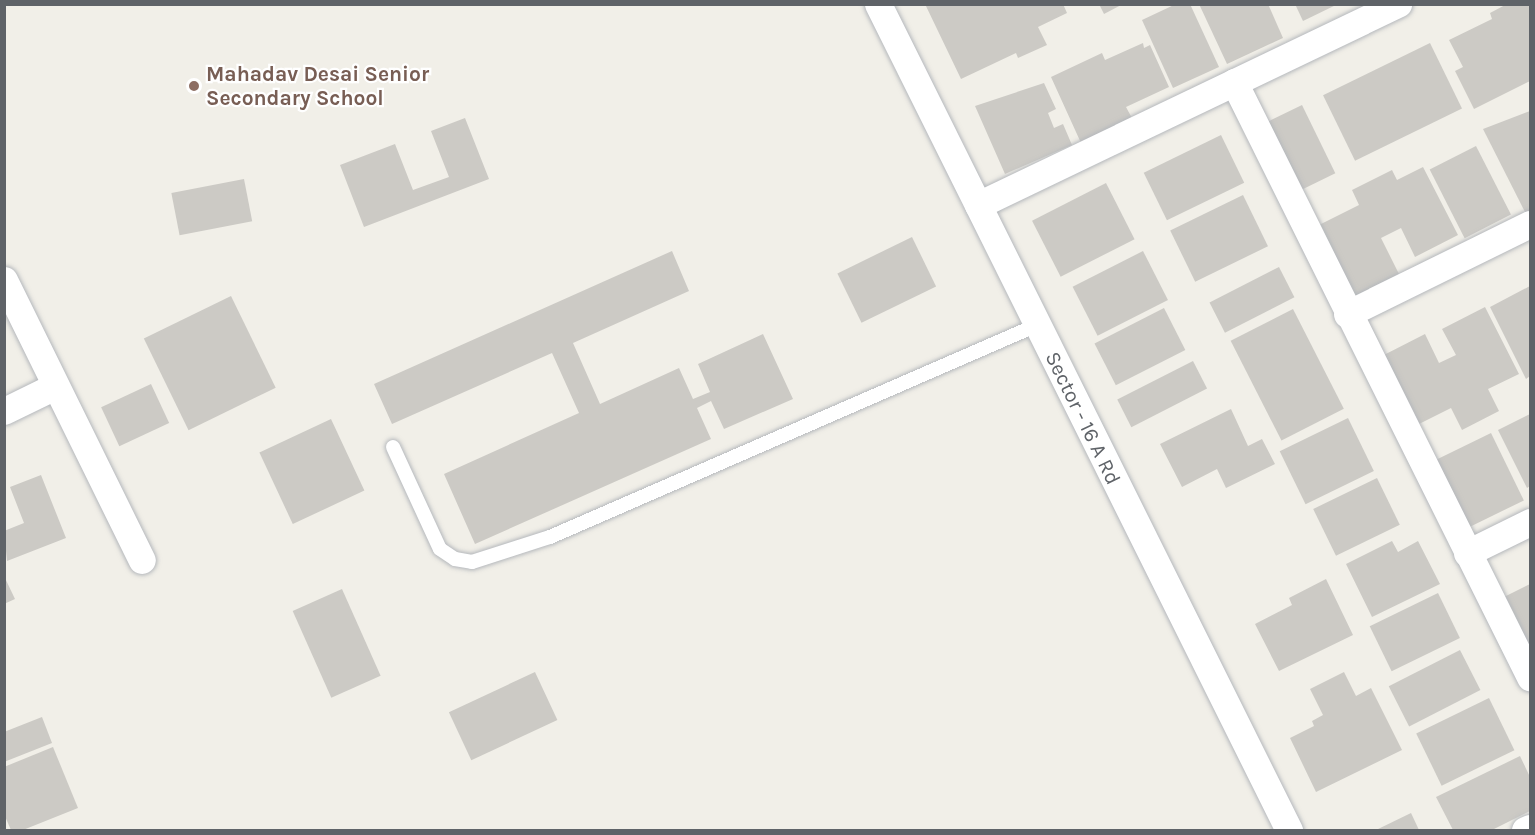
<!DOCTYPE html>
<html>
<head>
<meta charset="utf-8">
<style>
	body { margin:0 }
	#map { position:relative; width:1535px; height:835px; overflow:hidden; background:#f1efe8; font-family:Karla,sans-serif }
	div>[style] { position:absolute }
	.building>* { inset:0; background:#cccac5; transform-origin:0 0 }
	.roads { filter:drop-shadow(0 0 2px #b5b8bc) drop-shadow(0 0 2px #b5b8bc) }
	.lane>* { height:14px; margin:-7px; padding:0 7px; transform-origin:7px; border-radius:7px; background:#fff }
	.street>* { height:27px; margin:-13.5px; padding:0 13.5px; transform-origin:13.5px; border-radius:13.5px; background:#fff }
	.dots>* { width:16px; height:16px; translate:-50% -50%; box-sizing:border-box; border:3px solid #fff; border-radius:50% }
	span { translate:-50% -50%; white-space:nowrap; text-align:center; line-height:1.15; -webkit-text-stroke:4.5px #fff; paint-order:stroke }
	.education-label { font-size:21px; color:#785e54; font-weight:700 }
	.left { translate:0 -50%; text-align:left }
	.street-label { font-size:21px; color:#5f6368 }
	.frame { position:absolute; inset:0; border:6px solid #5f6368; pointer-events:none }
</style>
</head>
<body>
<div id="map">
	<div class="building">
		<div style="clip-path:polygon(925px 4px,1063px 4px,1067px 13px,1038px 27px,1047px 45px,1018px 58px,1016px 53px,961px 79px)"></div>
		<div style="clip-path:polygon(1099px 4px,1123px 4px,1104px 14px)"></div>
		<div style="clip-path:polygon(1176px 4px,1190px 4px,1219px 67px,1173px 88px,1142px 20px)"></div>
		<div style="clip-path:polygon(1199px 4px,1268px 4px,1283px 38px,1227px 64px)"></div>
		<div style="clip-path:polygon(1295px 4px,1338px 4px,1303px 21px)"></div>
		<div style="clip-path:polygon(1507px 4px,1530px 4px,1530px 81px,1474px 109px,1455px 71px,1463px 67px,1449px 40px,1492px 19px,1490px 13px)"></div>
		<div style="clip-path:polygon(1143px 43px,1144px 48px,1150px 45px,1169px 87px,1126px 107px,1133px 120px,1081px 143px,1051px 77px,1102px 53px,1105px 60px)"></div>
		<div style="left:1430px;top:43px;width:73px;height:119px;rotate:64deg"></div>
		<div style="clip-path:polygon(1044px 83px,1056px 109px,1048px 113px,1054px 128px,1063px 124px,1072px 145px,1005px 174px,975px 106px)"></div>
		<div style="left:1302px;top:105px;width:76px;height:46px;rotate:64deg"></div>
		<div style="clip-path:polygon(1530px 111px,1530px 215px,1527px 216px,1483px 129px)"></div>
		<div style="clip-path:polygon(465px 118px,489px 179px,364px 227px,340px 165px,395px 144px,413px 190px,449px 177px,431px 131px)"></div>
		<div style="left:1221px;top:135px;width:53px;height:86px;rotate:64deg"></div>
		<div style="left:1476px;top:146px;width:77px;height:52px;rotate:63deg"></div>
		<div style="clip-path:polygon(1423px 167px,1458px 235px,1415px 257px,1401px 228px,1381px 238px,1401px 278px,1349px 304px,1311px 229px,1359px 205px,1352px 190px,1392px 170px,1397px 180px)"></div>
		<div style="left:244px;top:179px;width:43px;height:74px;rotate:79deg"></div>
		<div style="left:1106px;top:183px;width:63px;height:83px;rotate:63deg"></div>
		<div style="left:1243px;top:195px;width:57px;height:81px;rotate:64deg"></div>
		<div style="left:912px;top:237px;width:55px;height:83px;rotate:64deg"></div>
		<div style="clip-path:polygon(672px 251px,689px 291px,573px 343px,600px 404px,679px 368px,693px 399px,710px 392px,698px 364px,763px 334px,793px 399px,724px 429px,711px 401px,697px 408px,711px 439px,475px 544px,444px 474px,579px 413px,552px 353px,392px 424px,374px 384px)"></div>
		<div style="left:1143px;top:251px;width:55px;height:79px;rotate:63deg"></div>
		<div style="left:1279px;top:267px;width:34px;height:78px;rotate:63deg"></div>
		<div style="clip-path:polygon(1530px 286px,1530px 376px,1526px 379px,1490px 307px)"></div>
		<div style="left:231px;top:296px;width:102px;height:97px;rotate:64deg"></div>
		<div style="clip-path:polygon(1485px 307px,1519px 374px,1488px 389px,1499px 411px,1462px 430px,1451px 408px,1413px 427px,1378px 358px,1425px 334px,1439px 363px,1456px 355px,1442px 329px)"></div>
		<div style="left:1164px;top:308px;width:47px;height:78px;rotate:63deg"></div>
		<div style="left:1293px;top:309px;width:112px;height:70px;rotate:63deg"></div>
		<div style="left:1193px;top:361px;width:31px;height:85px;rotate:63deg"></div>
		<div style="left:151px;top:384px;width:43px;height:55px;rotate:65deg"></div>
		<div style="clip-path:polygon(1231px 409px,1248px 446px,1262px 439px,1275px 464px,1226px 488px,1217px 469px,1182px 487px,1160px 444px)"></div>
		<div style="clip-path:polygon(1530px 414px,1530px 486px,1527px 488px,1498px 430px)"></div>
		<div style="left:1348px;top:418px;width:59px;height:76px;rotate:64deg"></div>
		<div style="left:331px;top:419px;width:79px;height:79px;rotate:65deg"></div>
		<div style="left:1491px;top:433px;width:75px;height:69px;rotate:64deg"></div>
		<div style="clip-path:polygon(41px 475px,66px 538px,7px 561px,4px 531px,24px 523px,10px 487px)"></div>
		<div style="left:1377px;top:478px;width:52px;height:71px;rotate:64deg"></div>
		<div style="clip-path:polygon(1392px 541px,1398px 552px,1418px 541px,1440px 584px,1372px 617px,1346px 564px)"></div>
		<div style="clip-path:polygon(4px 576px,15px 599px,4px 604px)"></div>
		<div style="clip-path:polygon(1326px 579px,1353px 635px,1279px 671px,1255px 624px,1292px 605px,1289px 598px)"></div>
		<div style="clip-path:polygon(1530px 584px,1530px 657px,1502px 598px)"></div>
		<div style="left:342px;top:589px;width:95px;height:54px;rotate:66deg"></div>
		<div style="left:1438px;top:593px;width:50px;height:76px;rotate:64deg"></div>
		<div style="left:1460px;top:650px;width:45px;height:80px;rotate:63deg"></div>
		<div style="left:535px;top:672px;width:53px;height:95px;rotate:65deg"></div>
		<div style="clip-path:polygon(1344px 672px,1356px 696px,1371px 688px,1402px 750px,1316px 792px,1290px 738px,1314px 726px,1312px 721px,1323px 715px,1310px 689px)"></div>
		<div style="left:1489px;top:698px;width:58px;height:81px;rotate:64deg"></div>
		<div style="clip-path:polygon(42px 717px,52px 743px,4px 762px,4px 732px)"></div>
		<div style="clip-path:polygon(53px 747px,78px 808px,23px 830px,11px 830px,4px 814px,4px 767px)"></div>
		<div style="clip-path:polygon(1520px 756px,1530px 777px,1530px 811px,1492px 830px,1453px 830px,1436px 797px)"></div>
		<div style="clip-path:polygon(1411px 813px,1419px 830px,1376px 830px)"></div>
	</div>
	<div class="roads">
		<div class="lane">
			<div style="left:393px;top:447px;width:112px;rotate:65.3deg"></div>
			<div style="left:440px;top:549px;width:18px;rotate:34deg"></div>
			<div style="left:455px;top:559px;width:17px;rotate:10deg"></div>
			<div style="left:472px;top:562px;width:82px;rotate:-17.8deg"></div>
			<div style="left:550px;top:537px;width:531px;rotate:-23.52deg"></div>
		</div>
		<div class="street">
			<div style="left:878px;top:4px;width:923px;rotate:63.55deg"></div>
			<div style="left:1234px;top:82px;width:665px;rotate:63.55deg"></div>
			<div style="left:978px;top:205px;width:466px;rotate:-25.6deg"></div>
			<div style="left:4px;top:280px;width:312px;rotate:63.8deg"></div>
			<div style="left:1347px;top:314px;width:204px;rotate:-26.2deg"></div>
			<div style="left:4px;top:411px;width:55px;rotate:-26.1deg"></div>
			<div style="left:1467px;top:553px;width:70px;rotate:-26.2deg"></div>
			<div style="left:1525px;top:830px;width:5px;rotate:-22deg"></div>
		</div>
	</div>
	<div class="dots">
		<div style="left:194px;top:86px;background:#8d6e63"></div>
	</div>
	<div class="education-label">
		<span class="left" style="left:206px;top:86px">Mahadav Desai Senior<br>Secondary School</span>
	</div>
	<div class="street-label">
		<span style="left:1083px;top:418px;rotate:64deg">Sector - 16 A Rd</span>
	</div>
	<div class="frame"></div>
</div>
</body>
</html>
